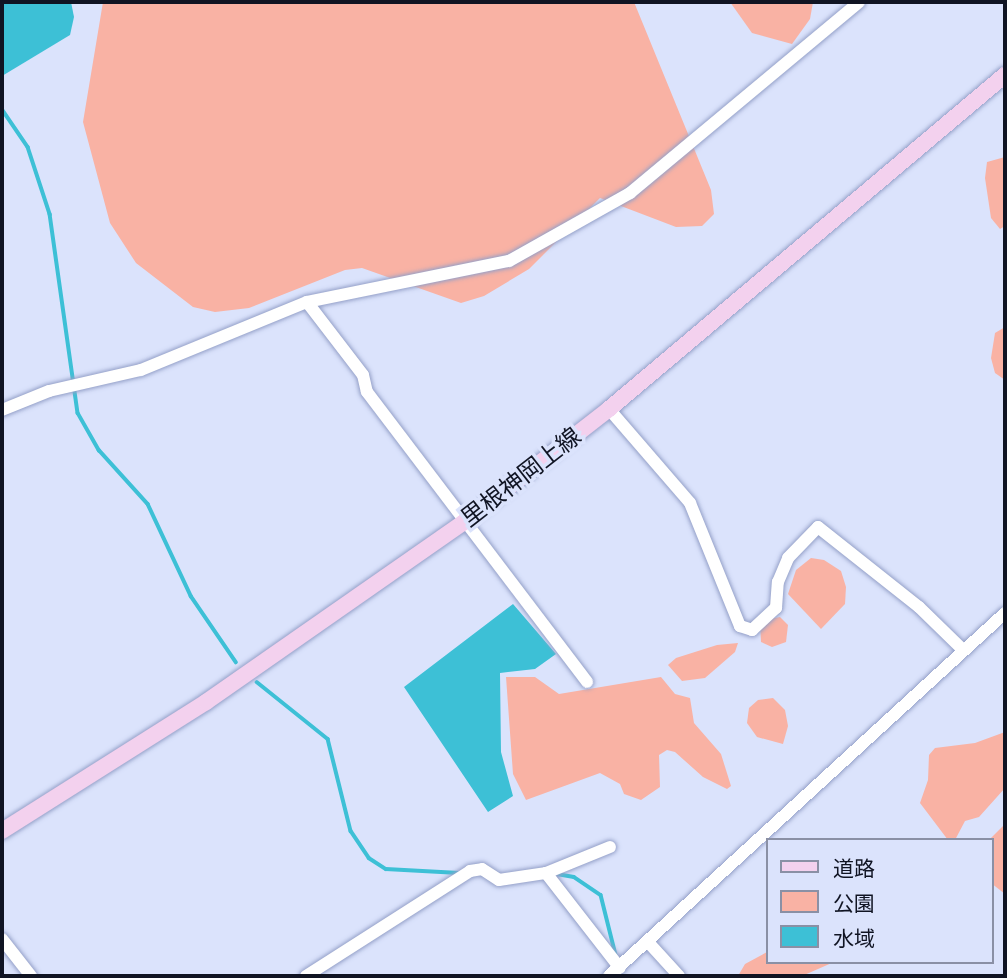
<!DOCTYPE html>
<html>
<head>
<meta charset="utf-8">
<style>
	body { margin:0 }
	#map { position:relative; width:1007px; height:978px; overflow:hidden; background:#dbe3fc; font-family:"IBM Plex Sans","Noto Sans JP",sans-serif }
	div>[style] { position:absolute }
	.green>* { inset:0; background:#f9b2a4 }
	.water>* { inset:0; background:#3dc0d6 }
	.stream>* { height:3.5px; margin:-1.75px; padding:0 1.75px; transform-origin:1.75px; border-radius:1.75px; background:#3dc0d6 }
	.roads { filter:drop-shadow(0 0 2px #94a0c8) drop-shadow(0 0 2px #94a0c8) }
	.minor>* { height:12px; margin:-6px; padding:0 6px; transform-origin:6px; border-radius:6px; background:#fff }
	.major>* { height:16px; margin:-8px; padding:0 8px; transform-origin:8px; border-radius:8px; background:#f3d1ee }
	span { translate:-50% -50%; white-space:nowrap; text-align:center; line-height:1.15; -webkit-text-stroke:7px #dbe3fc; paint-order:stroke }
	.street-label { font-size:24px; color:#101423 }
	.frame { position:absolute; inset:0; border:4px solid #101423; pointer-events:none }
	.legend { position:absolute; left:766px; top:838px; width:228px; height:126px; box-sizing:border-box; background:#dbe3fc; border:2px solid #8a90a5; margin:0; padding:9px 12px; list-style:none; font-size:21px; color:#101423 }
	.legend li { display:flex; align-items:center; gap:14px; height:35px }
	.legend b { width:35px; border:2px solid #8a90a5 }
</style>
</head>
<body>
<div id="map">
	<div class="green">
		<div style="clip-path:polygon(103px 2px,634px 2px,711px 190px,714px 214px,702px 226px,676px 227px,600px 198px,529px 269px,484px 296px,461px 303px,362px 268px,345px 270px,249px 308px,215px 312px,193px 307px,136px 263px,110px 223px,83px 122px)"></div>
		<div style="clip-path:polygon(730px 2px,813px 2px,810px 19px,792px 44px,752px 33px)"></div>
		<div style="clip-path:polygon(1005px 157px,1005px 226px,1000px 229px,991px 218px,985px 178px,987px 162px)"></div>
		<div style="clip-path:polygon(1005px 327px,1005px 380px,995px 373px,991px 358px,995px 333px)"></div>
		<div style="clip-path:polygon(811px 558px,824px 560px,841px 571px,846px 587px,845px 604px,821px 629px,788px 594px,796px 570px)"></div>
		<div style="clip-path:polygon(780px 617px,788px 625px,786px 642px,772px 647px,761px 642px,760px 621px)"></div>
		<div style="clip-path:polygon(738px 643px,735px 652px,705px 678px,682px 681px,668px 665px,676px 658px,717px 645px)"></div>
		<div style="clip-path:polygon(506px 677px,535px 677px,559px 694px,661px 677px,675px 694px,690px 698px,694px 723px,721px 754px,731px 786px,727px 789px,703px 777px,675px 752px,667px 750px,659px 755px,660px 787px,641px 800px,624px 794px,620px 784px,600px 773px,526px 800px,513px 774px)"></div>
		<div style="clip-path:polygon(773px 698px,785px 710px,788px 726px,783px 744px,757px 737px,747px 723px,749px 708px,758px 700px)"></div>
		<div style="clip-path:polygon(1005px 732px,1005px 788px,979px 817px,965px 821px,955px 840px,948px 840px,920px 803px,928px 780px,929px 755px,935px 748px,975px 743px)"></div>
		<div style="clip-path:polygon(1005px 824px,1005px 894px,991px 883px,989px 840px)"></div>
		<div style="clip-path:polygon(767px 952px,767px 962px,834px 962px,802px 976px,738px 976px,745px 964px)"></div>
	</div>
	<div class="water">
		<div style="clip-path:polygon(2px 2px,71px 2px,74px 17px,70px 35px,2px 76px)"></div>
		<div style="clip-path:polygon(513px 604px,556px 654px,535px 669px,500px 673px,501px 752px,513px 796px,488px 812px,404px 687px)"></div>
	</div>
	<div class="stream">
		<div style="left:2px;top:109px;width:46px;rotate:55.6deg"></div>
		<div style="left:28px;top:147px;width:71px;rotate:71.8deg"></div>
		<div style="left:50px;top:214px;width:201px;rotate:82deg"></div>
		<div style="left:78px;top:413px;width:43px;rotate:60.4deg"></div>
		<div style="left:99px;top:450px;width:73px;rotate:47.8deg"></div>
		<div style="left:148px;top:504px;width:102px;rotate:64.9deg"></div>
		<div style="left:191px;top:596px;width:80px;rotate:55.7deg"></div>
		<div style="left:257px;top:682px;width:91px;rotate:38.8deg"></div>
		<div style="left:328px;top:739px;width:95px;rotate:76deg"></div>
		<div style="left:351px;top:831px;width:32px;rotate:56deg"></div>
		<div style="left:369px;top:858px;width:20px;rotate:33deg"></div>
		<div style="left:386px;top:869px;width:73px;rotate:3.1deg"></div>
		<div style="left:557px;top:874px;width:17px;rotate:10deg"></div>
		<div style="left:574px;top:877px;width:32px;rotate:34deg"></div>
		<div style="left:601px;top:895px;width:62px;rotate:76deg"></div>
	</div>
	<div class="roads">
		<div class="minor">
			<div style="left:307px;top:302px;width:92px;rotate:52.5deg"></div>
			<div style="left:363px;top:375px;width:17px;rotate:77deg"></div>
			<div style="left:367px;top:392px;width:364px;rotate:52.8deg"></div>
			<div style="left:609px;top:409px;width:124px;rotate:49.2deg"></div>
			<div style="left:690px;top:503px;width:133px;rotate:67.9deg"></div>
			<div style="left:740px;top:626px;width:13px;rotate:18deg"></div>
			<div style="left:752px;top:630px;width:33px;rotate:-43deg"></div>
			<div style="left:776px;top:608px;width:26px;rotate:-86deg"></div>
			<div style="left:778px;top:582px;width:26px;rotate:-67deg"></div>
			<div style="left:788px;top:558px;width:43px;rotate:-45.9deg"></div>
			<div style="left:818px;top:527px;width:129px;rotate:38.4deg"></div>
			<div style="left:919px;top:607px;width:62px;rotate:44.3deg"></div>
			<div style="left:2px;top:410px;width:51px;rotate:-22deg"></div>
			<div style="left:49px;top:391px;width:94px;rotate:-12.9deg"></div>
			<div style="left:141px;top:370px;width:179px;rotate:-22.3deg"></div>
			<div style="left:307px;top:302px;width:206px;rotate:-11.5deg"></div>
			<div style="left:509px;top:261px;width:139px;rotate:-29.3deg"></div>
			<div style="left:630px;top:193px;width:298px;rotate:-39.8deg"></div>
			<div style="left:546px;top:873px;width:120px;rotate:52.1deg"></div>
			<div style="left:2px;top:939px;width:47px;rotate:51.9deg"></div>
			<div style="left:648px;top:942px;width:46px;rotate:47.6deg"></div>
			<div style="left:306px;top:976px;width:195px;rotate:-32.6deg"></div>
			<div style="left:470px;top:871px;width:12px;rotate:-9deg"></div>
			<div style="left:482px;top:869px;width:20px;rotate:33deg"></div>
			<div style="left:499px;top:880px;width:48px;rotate:-8.5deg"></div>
			<div style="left:546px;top:873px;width:69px;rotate:-22.1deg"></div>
			<div style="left:609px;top:976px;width:537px;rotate:-42.51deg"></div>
		</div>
		<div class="major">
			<div style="left:2px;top:831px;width:241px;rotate:-32.3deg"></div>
			<div style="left:206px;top:702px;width:315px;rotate:-34.9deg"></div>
			<div style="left:464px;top:522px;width:184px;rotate:-37.9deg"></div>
			<div style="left:609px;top:409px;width:518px;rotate:-40.15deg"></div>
		</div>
	</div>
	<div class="street-label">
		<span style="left:521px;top:477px;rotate:-38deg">里根神岡上線</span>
	</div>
	<div class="frame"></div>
	<ul class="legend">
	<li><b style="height:9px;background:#f3d1ee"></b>道路</li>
	<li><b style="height:19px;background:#f9b2a4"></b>公園</li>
	<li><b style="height:19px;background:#3dc0d6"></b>水域</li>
	</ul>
</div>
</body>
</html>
